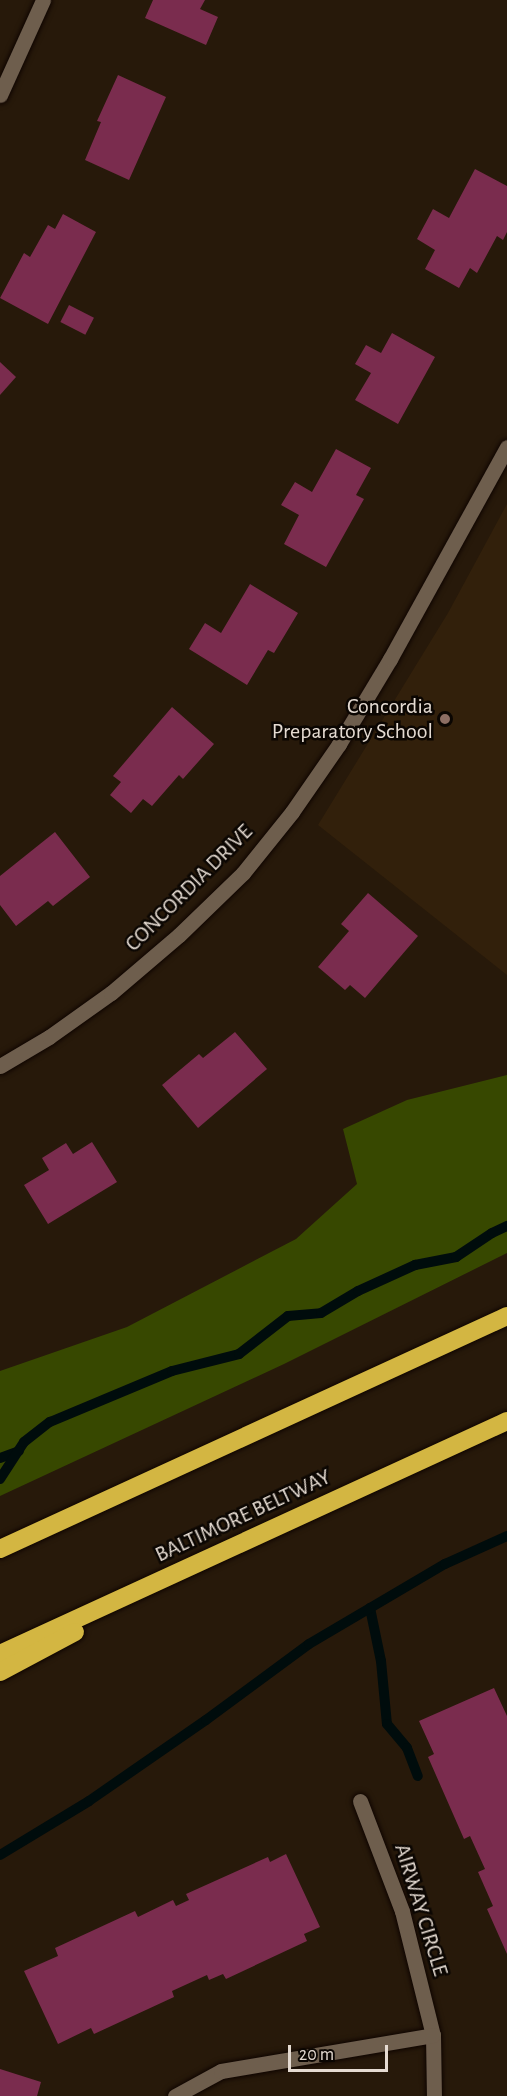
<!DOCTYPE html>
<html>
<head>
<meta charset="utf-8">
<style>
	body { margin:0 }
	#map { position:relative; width:507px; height:2096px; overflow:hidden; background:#27190a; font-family:"Alegreya Sans",sans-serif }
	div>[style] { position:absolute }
	.built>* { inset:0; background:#32200b }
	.forest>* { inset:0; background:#374800 }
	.stream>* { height:10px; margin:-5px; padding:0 5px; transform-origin:5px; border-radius:5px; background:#000c0c }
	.building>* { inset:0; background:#7a2c4e; transform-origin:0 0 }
	.roads { filter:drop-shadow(0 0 2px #0f0500) drop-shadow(0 0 2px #0f0500) }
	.street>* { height:15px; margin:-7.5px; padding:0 7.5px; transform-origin:7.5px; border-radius:7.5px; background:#6e5e4d }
	.highway>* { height:18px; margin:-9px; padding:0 9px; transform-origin:9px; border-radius:9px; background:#d3b642 }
	.dots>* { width:16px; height:16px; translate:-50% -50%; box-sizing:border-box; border:3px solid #0b0602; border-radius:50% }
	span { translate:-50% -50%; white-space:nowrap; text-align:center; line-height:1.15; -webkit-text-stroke:5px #0b0602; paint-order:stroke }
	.poi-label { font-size:22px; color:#e5dbd2 }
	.right { translate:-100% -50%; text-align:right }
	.street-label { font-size:22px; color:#e5dbd2 }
	.scale { position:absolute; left:288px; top:2045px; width:100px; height:27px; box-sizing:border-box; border:3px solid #e5dbd2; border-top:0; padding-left:8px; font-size:18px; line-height:21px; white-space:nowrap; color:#e5dbd2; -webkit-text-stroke:4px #0b0602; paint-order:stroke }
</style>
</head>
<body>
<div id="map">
	<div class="built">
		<div style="clip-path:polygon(507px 504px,507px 975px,318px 825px,448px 613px)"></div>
	</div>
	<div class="forest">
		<div style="clip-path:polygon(507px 1075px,507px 1253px,284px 1364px,0 1496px,0 1371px,127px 1327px,296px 1239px,357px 1184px,343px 1129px,407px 1100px)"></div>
	</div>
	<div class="stream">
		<div style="left:0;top:1458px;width:20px;rotate:-20deg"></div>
		<div style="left:0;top:1479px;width:44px;rotate:-57deg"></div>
		<div style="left:24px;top:1442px;width:33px;rotate:-38deg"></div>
		<div style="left:50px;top:1422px;width:132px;rotate:-22.7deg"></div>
		<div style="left:172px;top:1371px;width:69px;rotate:-14.2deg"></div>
		<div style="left:239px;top:1354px;width:62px;rotate:-37.8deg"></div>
		<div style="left:288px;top:1316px;width:33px;rotate:-5deg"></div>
		<div style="left:321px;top:1313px;width:43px;rotate:-30.7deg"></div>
		<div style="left:358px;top:1291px;width:63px;rotate:-24.5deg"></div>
		<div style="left:415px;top:1265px;width:42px;rotate:-11deg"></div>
		<div style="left:456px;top:1257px;width:43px;rotate:-33.7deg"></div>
		<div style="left:492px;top:1233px;width:17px;rotate:-25deg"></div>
		<div style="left:370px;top:1608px;width:54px;rotate:78.3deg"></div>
		<div style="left:381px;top:1661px;width:63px;rotate:84.6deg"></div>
		<div style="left:387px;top:1724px;width:31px;rotate:50deg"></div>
		<div style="left:407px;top:1748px;width:30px;rotate:69deg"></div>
		<div style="left:0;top:1855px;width:104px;rotate:-31.2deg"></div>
		<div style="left:89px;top:1801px;width:142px;rotate:-34.7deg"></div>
		<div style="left:206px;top:1720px;width:128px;rotate:-36.4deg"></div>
		<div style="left:309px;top:1644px;width:158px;rotate:-30.5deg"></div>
		<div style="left:445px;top:1564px;width:68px;rotate:-24.3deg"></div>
	</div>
	<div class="building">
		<div style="clip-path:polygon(153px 0,205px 0,200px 9px,218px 17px,206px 45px,145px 18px)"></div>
		<div style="clip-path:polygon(118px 75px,166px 97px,129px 180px,85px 160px,101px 122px,97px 121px)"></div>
		<div style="clip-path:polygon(475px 169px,507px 186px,507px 232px,503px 240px,497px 236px,477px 273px,470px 268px,459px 288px,425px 269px,435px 250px,417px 239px,433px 209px,449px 218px)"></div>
		<div style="clip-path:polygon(63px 214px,96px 232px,48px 324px,0 298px,24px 253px,30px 257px,48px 225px,55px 229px)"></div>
		<div style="left:69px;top:305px;width:28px;height:19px;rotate:27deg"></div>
		<div style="clip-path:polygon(392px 333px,435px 357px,398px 424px,355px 400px,371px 373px,355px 364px,366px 345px,381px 353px)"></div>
		<div style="clip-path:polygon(0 362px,16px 377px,0 395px)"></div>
		<div style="clip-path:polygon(336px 449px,371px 468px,356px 495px,364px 499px,326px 567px,284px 544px,299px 515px,281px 505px,295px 482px,312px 492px)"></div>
		<div style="clip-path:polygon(250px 584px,298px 613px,274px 653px,268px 650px,247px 685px,189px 649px,205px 623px,221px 633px)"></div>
		<div style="clip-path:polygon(172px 707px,214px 744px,183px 779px,179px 775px,152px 806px,143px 799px,131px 813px,110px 795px,121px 782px,113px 776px)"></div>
		<div style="clip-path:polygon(55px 832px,90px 877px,53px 906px,48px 901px,16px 926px,0 905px,0 876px)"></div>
		<div style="clip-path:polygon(368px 893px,418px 936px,365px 998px,350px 985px,345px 990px,318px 967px,349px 931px,341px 924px)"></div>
		<div style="clip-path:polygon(235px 1032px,267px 1069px,198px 1128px,162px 1085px,199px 1054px,203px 1058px)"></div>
		<div style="clip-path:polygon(92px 1142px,117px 1182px,48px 1224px,24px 1185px,49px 1170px,42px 1158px,66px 1143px,73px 1154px)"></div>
		<div style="clip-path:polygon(494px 1688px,507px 1716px,507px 1954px,487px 1909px,493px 1906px,478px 1872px,485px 1869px,470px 1836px,464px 1839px,428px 1757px,434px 1754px,419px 1721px)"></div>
		<div style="clip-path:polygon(286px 1854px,320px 1927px,304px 1934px,307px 1941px,226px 1979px,223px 1974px,209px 1980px,207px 1975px,172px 1991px,174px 1997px,94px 2034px,91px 2028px,58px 2044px,24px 1971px,58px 1956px,55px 1948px,135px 1911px,138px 1917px,173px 1900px,176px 1906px,189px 1900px,186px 1894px,268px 1857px,270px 1862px)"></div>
		<div style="clip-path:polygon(0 2069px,41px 2082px,37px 2096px,0 2096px)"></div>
	</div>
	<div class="roads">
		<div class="street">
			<div style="left:0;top:95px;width:104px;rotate:-65.6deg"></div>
			<div style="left:0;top:1066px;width:57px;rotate:-30.6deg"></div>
			<div style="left:49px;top:1037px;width:76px;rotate:-35.4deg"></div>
			<div style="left:111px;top:993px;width:89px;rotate:-40.5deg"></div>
			<div style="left:179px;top:935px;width:89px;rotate:-44.1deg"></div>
			<div style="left:243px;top:873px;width:78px;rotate:-51.2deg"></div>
			<div style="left:292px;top:812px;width:83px;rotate:-55.3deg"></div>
			<div style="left:339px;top:744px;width:99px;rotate:-59deg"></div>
			<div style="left:390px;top:659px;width:242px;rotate:-61.1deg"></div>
			<div style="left:360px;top:1801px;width:118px;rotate:69.1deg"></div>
			<div style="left:402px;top:1911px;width:128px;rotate:76deg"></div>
			<div style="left:433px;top:2035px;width:61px;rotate:89.1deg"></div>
			<div style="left:175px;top:2096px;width:52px;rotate:-28.5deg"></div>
			<div style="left:221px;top:2071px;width:215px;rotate:-9.6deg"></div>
		</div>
		<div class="highway">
			<div style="left:0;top:1549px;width:558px;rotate:-24.68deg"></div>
			<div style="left:0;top:1654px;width:558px;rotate:-24.68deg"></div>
			<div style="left:0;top:1672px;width:85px;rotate:-28.1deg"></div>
		</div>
	</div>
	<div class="dots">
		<div style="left:445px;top:719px;background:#8d6e63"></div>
	</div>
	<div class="poi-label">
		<span class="right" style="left:433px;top:719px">Concordia<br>Preparatory School</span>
	</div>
	<div class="street-label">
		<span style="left:189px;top:888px;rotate:-45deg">CONCORDIA DRIVE</span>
		<span style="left:243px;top:1516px;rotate:-25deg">BALTIMORE BELTWAY</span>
		<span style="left:421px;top:1910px;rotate:73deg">AIRWAY CIRCLE</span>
	</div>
	<div class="scale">20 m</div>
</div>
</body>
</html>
